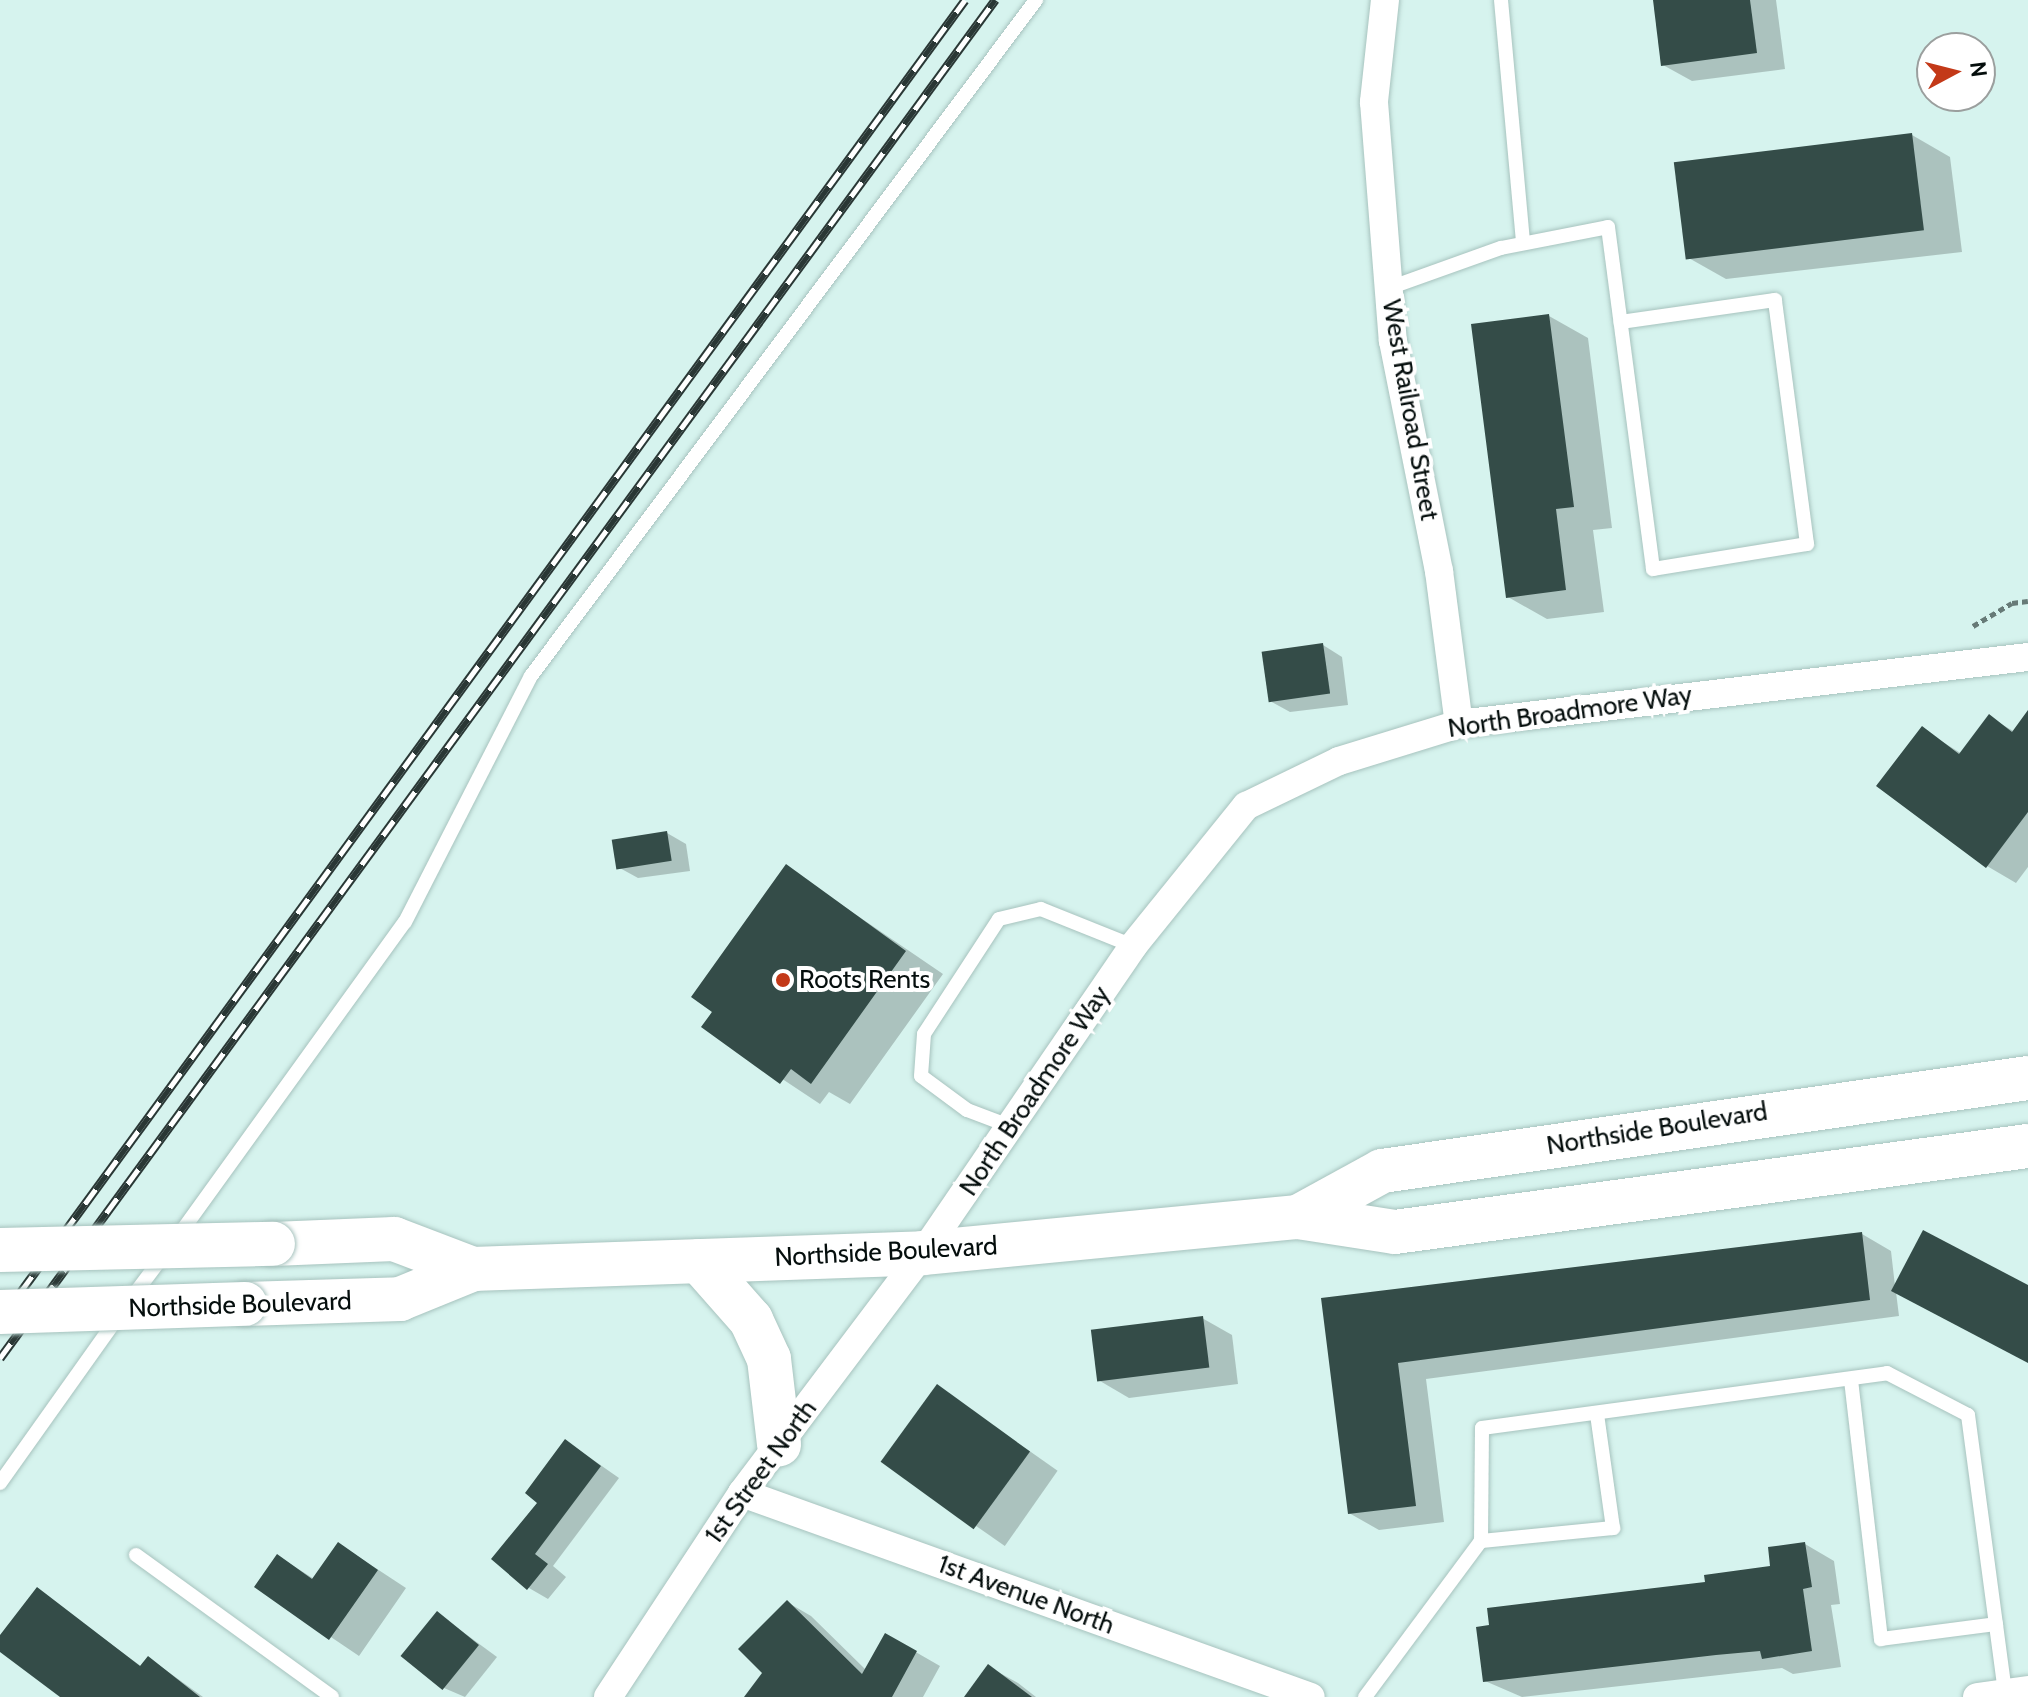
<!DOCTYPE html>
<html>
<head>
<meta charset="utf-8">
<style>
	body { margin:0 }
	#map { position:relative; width:2028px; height:1697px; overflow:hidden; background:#d6f3ee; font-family:Cabin,sans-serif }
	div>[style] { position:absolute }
	.shadow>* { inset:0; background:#0003; transform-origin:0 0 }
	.building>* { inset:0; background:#344c48; transform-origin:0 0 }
	.path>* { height:5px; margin-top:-2.5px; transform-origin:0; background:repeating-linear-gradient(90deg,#677a77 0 6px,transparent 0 10px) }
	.roads { filter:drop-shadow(0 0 2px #a7c3be) drop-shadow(0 0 2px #a7c3be) }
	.service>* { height:14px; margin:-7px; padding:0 7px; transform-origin:7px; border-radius:7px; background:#fff }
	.minor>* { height:28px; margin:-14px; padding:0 14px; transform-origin:14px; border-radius:14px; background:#fff }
	.primary>* { height:44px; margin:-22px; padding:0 22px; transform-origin:22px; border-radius:22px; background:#fff }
	.rail>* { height:9px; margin-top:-4.5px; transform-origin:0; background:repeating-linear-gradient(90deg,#fff 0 18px,#2a3735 0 36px); box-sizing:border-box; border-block:2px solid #2a3735 }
	.bridges { filter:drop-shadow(0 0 2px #a7c3be) drop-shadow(0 0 2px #a7c3be) }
	.primary-bridge>* { height:44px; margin:-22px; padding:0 22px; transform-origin:22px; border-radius:22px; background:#fff }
	.dots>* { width:22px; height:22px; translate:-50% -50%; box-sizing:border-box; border:4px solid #fff; border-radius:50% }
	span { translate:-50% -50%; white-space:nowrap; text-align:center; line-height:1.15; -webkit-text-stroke:8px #fff; paint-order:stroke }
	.street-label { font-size:26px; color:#050e0d }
	.poi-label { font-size:26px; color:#050e0d }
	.left { translate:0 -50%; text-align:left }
	.north { position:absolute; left:1916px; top:32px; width:80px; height:80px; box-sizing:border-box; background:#fff; border:2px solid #9b9f9e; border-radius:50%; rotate:83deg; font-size:22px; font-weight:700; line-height:32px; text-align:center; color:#050e0d }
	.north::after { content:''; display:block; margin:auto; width:28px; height:36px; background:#c33918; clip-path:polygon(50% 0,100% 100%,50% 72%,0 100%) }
</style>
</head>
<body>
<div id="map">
	<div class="shadow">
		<div style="clip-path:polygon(1655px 0,1776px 0,1785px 69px,1692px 81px,1663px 65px)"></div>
		<div style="clip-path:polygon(1912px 135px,1950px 157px,1962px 252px,1726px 279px,1687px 257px)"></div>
		<div style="clip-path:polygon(1549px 316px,1588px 338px,1612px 528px,1593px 530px,1604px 612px,1547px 619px,1508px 597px)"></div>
		<div style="clip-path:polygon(1323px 645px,1342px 657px,1348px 705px,1290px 712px,1270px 701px)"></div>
		<div style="clip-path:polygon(2028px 714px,2028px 867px,2016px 883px,1987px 866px,1922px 729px,1962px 754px,1989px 717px,2015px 732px)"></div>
		<div style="clip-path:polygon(667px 833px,686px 844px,690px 871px,638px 878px,618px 867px)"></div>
		<div style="clip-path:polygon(786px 867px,943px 974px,850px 1104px,829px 1092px,820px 1104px,704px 1027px)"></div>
		<div style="clip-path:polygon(1862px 1234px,1891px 1251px,1895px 1286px,2028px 1287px,2028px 1362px,1896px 1292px,1899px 1316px,1426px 1379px,1444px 1522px,1379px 1530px,1349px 1513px,1323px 1300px)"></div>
		<div style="clip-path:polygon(1202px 1318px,1232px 1335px,1238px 1384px,1129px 1398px,1100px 1381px)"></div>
		<div style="left:938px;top:1387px;width:146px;height:92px;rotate:35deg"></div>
		<div style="clip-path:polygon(566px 1441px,619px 1478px,553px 1566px,566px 1577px,548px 1599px,529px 1588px,540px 1503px)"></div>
		<div style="clip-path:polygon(339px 1544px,406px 1588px,359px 1656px,257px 1587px,278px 1556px,314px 1579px)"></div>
		<div style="clip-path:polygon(1805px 1544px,1834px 1561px,1840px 1604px,1831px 1605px,1841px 1667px,1793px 1674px,1782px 1668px,1522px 1697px,1485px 1681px,1708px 1584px,1773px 1567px)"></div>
		<div style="clip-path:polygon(38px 1590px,142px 1667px,149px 1658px,203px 1697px,64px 1697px,0 1649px,0 1638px)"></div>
		<div style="clip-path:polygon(787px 1602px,811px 1616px,866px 1670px,886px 1635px,940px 1666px,923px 1697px,747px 1697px,765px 1673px)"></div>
		<div style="clip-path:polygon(437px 1613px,497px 1657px,465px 1697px,444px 1688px)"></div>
		<div style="clip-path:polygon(989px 1667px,1018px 1683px,1036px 1697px,967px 1697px)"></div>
	</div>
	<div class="building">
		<div style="clip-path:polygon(1653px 0,1750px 0,1757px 53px,1661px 66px)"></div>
		<div style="left:1912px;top:133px;width:98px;height:240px;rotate:83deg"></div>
		<div style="clip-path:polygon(1549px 314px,1574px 507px,1556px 509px,1566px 590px,1506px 598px,1471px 324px)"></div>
		<div style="left:1323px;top:643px;width:51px;height:62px;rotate:82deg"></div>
		<div style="clip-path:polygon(2028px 710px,2028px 812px,1986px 868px,1876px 786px,1922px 726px,1959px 754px,1989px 714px,2012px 732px)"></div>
		<div style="left:667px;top:831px;width:30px;height:56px;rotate:81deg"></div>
		<div style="clip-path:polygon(786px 864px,906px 951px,811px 1084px,791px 1069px,780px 1084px,701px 1027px,712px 1012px,691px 997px)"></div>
		<div style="clip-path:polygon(1923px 1230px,2028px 1285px,2028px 1363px,1891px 1291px)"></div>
		<div style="clip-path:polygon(1862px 1232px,1870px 1300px,1398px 1363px,1416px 1506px,1348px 1514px,1321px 1298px)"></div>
		<div style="left:1203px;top:1316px;width:52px;height:113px;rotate:83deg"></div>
		<div style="left:937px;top:1384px;width:115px;height:96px;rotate:36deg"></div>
		<div style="clip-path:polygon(565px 1439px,601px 1466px,535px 1554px,548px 1564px,527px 1590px,491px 1559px,537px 1503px,525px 1493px)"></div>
		<div style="clip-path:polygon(338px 1542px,378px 1570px,329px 1640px,254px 1587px,277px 1554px,312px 1579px)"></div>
		<div style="clip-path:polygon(1805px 1542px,1812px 1587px,1803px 1589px,1812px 1651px,1762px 1659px,1760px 1651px,1716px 1655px,1483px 1682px,1476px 1627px,1489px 1625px,1487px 1608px,1705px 1582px,1704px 1575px,1770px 1566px,1768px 1547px)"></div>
		<div style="clip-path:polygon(37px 1587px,140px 1666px,148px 1656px,200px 1697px,60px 1697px,0 1652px,0 1635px)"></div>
		<div style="clip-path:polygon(787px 1600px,862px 1674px,885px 1633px,917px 1651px,892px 1697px,744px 1697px,762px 1673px,738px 1649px)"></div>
		<div style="left:437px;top:1611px;width:54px;height:58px;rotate:39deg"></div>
		<div style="clip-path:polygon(988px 1664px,1032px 1697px,964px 1697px)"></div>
	</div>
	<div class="path">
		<div style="left:1973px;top:626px;width:45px;rotate:-30.5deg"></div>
		<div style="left:2012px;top:603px;width:16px;rotate:-7deg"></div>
	</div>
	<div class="roads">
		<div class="service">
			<div style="left:1501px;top:0;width:244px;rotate:84.8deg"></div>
			<div style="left:1389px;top:288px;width:119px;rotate:-19.7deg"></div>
			<div style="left:1501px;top:248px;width:109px;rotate:-11.1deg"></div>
			<div style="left:1608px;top:227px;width:345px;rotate:82.5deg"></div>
			<div style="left:1653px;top:569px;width:156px;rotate:-9.2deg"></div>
			<div style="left:1807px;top:544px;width:246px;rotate:-97.5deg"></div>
			<div style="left:1775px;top:300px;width:156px;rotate:171.9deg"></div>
			<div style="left:1012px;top:1127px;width:48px;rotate:-159.3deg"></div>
			<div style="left:967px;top:1110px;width:57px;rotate:-143.5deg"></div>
			<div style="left:921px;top:1076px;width:42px;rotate:-85.9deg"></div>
			<div style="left:924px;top:1034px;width:137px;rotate:-56.9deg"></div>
			<div style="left:999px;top:919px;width:43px;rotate:-13.4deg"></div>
			<div style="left:1041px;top:909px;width:99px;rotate:21.9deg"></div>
			<div style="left:176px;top:1239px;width:391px;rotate:-54.2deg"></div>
			<div style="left:405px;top:922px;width:276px;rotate:-62.9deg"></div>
			<div style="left:531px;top:676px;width:844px;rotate:-53.24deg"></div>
			<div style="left:130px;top:1300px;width:55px;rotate:-53.1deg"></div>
			<div style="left:1851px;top:1380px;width:261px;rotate:83.4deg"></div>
			<div style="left:1881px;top:1639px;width:116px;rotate:-7.4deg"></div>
			<div style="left:0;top:1483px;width:204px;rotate:-54.6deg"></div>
			<div style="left:1481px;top:1541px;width:133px;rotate:-5.6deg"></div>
			<div style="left:1613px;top:1528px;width:115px;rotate:-98deg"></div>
			<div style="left:136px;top:1555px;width:242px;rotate:35.9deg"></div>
			<div style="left:1365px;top:1697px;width:194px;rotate:-53.4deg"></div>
			<div style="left:1481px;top:1541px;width:113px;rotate:-89.5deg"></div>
			<div style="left:1482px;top:1428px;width:409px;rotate:-7.7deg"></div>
			<div style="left:1887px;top:1373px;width:91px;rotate:27.4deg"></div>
			<div style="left:1968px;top:1415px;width:280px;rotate:82.4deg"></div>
		</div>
		<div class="minor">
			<div style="left:1385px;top:0;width:103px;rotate:96.2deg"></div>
			<div style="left:1374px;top:102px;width:240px;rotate:85.5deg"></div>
			<div style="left:1393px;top:341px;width:235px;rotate:78.7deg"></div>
			<div style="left:1439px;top:571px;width:154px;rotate:82.6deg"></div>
			<div style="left:742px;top:1493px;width:604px;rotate:19.72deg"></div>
			<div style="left:608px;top:1697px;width:244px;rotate:-56.7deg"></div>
			<div style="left:742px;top:1493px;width:301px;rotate:-53deg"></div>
			<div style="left:923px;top:1253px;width:372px;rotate:-55.6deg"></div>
			<div style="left:1133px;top:946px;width:180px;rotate:-51.1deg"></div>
			<div style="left:1246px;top:806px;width:103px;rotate:-25.8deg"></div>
			<div style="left:1339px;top:761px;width:126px;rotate:-17.1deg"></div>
			<div style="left:1459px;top:724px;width:573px;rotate:-6.72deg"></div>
			<div style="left:1977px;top:1697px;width:51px;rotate:-7.8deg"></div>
		</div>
		<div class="primary">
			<div style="left:1298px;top:1217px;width:96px;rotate:-28.7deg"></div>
			<div style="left:1382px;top:1171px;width:653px;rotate:-8.19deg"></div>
			<div style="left:273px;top:1244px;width:121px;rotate:-2.4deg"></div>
			<div style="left:394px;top:1239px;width:85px;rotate:20.8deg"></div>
			<div style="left:699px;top:1261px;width:79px;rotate:48.6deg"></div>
			<div style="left:751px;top:1320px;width:43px;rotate:65.2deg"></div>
			<div style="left:769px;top:1359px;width:86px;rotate:83.3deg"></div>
			<div style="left:245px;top:1304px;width:155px;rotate:-1.8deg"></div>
			<div style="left:400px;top:1299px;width:79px;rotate:-22.3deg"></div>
			<div style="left:473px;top:1269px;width:450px;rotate:-2deg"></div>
			<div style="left:923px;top:1253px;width:377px;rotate:-5.5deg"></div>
			<div style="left:1298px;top:1217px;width:98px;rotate:8.8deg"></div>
			<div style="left:1395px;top:1232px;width:639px;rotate:-7.74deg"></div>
		</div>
	</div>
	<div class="rail">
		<div style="left:0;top:1320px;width:1635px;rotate:-53.83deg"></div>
		<div style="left:0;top:1358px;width:1684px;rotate:-53.77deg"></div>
	</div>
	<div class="bridges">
		<div class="primary-bridge">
			<div style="left:0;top:1250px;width:273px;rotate:-1.3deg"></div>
			<div style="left:0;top:1312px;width:245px;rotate:-1.9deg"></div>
		</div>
	</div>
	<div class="dots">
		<div style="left:783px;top:980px;background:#c33918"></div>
	</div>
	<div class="street-label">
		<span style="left:1410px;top:410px;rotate:80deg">West Railroad Street</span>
		<span style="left:1570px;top:712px;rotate:-8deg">North Broadmore Way</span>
		<span style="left:1035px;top:1091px;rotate:-56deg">North Broadmore Way</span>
		<span style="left:1657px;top:1129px;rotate:-9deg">Northside Boulevard</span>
		<span style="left:886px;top:1252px;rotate:-3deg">Northside Boulevard</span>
		<span style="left:240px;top:1305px;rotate:-2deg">Northside Boulevard</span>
		<span style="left:761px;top:1472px;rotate:-54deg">1st Street North</span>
		<span style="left:1026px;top:1595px;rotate:20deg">1st Avenue North</span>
	</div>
	<div class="poi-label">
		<span class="left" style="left:799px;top:980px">Roots Rents</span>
	</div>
	<div class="north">N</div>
</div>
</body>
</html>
